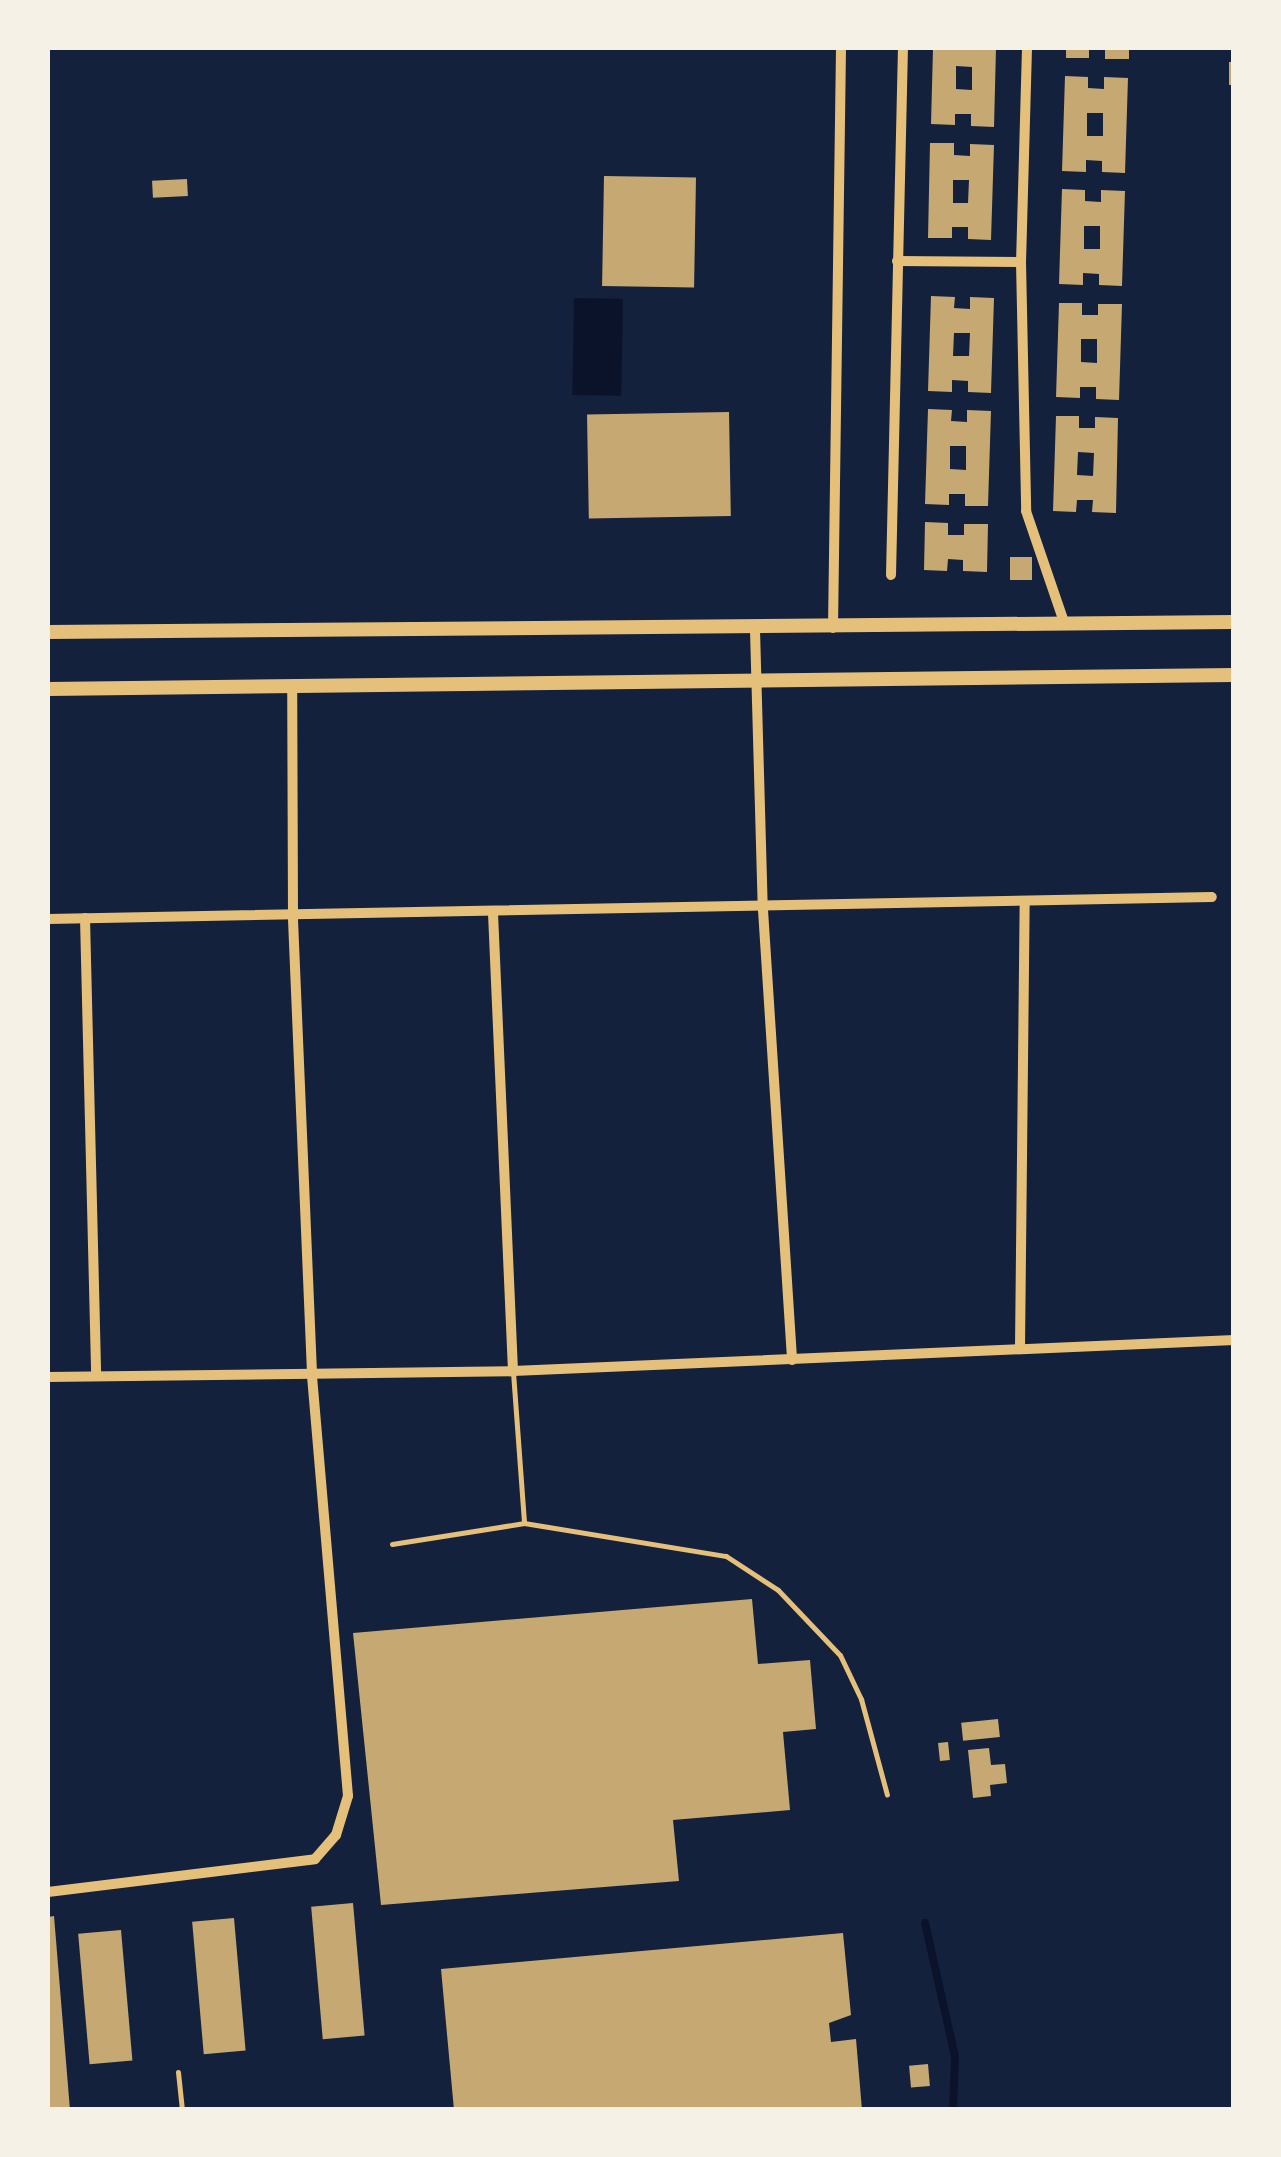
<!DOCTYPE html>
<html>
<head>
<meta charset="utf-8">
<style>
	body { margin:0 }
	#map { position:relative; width:1281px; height:2157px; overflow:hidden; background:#14213d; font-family:"DejaVu Sans",sans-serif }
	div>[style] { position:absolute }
	.water>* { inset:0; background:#0b132b; transform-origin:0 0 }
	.stream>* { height:8px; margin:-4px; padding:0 4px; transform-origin:4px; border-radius:4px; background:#0b132b }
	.building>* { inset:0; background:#c6a872; transform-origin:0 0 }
	.service>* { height:5px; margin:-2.5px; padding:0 2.5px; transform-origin:2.5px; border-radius:2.5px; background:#e5c07b }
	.minor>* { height:10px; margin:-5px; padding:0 5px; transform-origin:5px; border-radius:5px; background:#e5c07b }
	.tertiary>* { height:14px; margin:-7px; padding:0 7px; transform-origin:7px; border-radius:7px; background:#e5c07b }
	span { translate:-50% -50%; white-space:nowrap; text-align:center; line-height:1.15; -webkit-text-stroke:8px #f6f1e7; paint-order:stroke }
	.frame { position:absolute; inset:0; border:50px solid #f6f1e7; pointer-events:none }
</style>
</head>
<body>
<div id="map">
	<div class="water">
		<div style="left:574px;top:298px;width:49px;height:97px;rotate:1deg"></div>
	</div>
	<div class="stream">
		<div style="left:925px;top:1923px;width:136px;rotate:77.3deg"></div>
		<div style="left:955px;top:2056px;width:54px;rotate:92.1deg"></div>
	</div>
	<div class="building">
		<div style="clip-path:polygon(evenodd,933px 48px,996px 48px,994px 127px,971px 126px,971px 114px,955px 114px,955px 125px,931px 124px,933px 48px,956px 66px,972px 67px,972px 90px,956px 89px,956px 66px)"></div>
		<div style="left:1066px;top:48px;width:23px;height:10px"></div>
		<div style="left:1105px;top:48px;width:24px;height:11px"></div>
		<div style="left:1229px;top:62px;width:5px;height:23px"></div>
		<div style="clip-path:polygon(evenodd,1065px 76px,1088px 77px,1088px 88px,1104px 89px,1104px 77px,1128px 78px,1125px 173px,1102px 172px,1102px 161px,1086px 160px,1086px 172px,1062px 171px,1065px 76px,1087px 113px,1103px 113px,1103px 136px,1087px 136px,1087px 113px)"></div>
		<div style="clip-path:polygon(evenodd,930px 143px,954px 143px,954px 155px,970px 156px,970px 144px,994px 145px,991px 240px,968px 239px,968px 227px,952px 227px,952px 238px,928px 238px,930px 143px,953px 180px,969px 180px,968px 203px,953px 203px,953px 180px)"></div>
		<div style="left:604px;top:176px;width:92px;height:110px;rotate:1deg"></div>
		<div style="left:187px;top:179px;width:17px;height:35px;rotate:87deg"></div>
		<div style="clip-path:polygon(evenodd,1062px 189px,1085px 190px,1085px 201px,1101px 202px,1101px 190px,1125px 191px,1122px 286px,1099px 285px,1099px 274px,1083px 273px,1083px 285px,1059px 284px,1062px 189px,1084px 226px,1100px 226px,1100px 249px,1084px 249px,1084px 226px)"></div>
		<div style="clip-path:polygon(evenodd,931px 296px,955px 297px,954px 308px,970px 309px,970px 297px,994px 298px,991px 393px,968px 392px,968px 381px,952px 380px,952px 392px,928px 391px,931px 296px,954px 333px,970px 333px,969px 356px,953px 356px,954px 333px)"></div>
		<div style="clip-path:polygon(evenodd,1059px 303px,1082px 303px,1082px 315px,1098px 315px,1098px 304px,1122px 304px,1119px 400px,1096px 399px,1096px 387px,1080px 387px,1080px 398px,1056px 397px,1059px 303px,1081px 339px,1097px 339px,1097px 363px,1081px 362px,1081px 339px)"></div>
		<div style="clip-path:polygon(evenodd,928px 409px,952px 410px,951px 421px,967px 422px,967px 410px,991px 411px,988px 506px,965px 506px,965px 494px,949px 494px,949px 505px,925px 504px,928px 409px,950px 446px,966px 446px,966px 470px,950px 469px,950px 446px)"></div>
		<div style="left:729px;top:412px;width:104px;height:142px;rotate:89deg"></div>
		<div style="clip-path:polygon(evenodd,1056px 416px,1079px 416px,1079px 428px,1095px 428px,1095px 417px,1118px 418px,1116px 513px,1092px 512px,1093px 500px,1077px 500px,1076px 512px,1053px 511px,1056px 416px,1078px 452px,1094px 453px,1093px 476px,1077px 475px,1078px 452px)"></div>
		<div style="clip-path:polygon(925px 522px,948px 523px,948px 535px,964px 535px,964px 524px,988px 524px,987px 572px,963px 571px,963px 560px,948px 559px,947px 571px,924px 570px)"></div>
		<div style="left:1010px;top:557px;width:22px;height:23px"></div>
		<div style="clip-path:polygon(752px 1599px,758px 1664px,810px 1660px,816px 1729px,783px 1732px,790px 1810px,673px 1820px,679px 1881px,381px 1905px,353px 1633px)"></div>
		<div style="left:998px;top:1719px;width:18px;height:37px;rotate:84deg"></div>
		<div style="left:948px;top:1742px;width:18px;height:10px;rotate:84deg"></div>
		<div style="clip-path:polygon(989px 1748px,991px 1765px,1005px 1764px,1007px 1783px,990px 1785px,991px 1796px,973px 1798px,968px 1750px)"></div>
		<div style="left:353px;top:1903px;width:133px;height:42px;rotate:85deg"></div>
		<div style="clip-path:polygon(54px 1916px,70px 2110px,48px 2110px,48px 1917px)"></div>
		<div style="left:234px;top:1918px;width:133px;height:42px;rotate:85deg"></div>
		<div style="left:121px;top:1930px;width:131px;height:43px;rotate:85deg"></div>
		<div style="clip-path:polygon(843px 1933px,851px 2015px,829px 2023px,831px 2042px,856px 2039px,862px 2110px,454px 2110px,441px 1969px)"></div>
		<div style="left:928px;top:2064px;width:22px;height:19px;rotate:85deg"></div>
	</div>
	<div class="service">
		<div style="left:513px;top:1372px;width:151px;rotate:85.8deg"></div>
		<div style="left:392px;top:1544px;width:134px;rotate:-9deg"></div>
		<div style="left:524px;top:1523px;width:205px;rotate:9.3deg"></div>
		<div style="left:726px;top:1556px;width:62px;rotate:33.2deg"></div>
		<div style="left:778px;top:1590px;width:90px;rotate:46.4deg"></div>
		<div style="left:840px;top:1655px;width:49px;rotate:64.5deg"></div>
		<div style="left:861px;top:1699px;width:99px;rotate:74.8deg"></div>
		<div style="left:178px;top:2072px;width:38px;rotate:84deg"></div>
	</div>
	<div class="minor">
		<div style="left:1027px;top:48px;width:214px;rotate:91.6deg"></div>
		<div style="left:1021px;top:262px;width:249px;rotate:88.8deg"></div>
		<div style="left:1026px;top:511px;width:117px;rotate:71.1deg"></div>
		<div style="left:897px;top:261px;width:124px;rotate:0.5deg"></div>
		<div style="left:891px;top:575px;width:527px;rotate:-88.7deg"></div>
		<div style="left:833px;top:628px;width:580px;rotate:-89.21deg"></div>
		<div style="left:755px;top:630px;width:280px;rotate:88.4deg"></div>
		<div style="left:763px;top:910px;width:451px;rotate:86.3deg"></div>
		<div style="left:493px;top:913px;width:458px;rotate:87.5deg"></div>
		<div style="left:85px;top:918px;width:458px;rotate:88.6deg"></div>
		<div style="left:48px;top:919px;width:1164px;rotate:-1.08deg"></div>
		<div style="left:1020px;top:1348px;width:445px;rotate:-89.4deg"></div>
		<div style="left:48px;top:1377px;width:465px;rotate:-0.7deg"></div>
		<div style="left:513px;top:1371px;width:722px;rotate:-2.46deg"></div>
		<div style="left:48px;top:1892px;width:269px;rotate:-7deg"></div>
		<div style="left:315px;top:1859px;width:32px;rotate:-49deg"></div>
		<div style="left:336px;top:1835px;width:41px;rotate:-72.9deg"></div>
		<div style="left:348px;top:1796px;width:425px;rotate:-94.9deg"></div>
		<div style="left:312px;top:1373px;width:457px;rotate:-92.4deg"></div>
		<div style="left:293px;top:916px;width:231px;rotate:-90.2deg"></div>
	</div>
	<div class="tertiary">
		<div style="left:48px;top:632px;width:1186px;rotate:-0.48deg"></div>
		<div style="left:48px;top:689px;width:1186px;rotate:-0.68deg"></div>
	</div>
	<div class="frame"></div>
</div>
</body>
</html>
